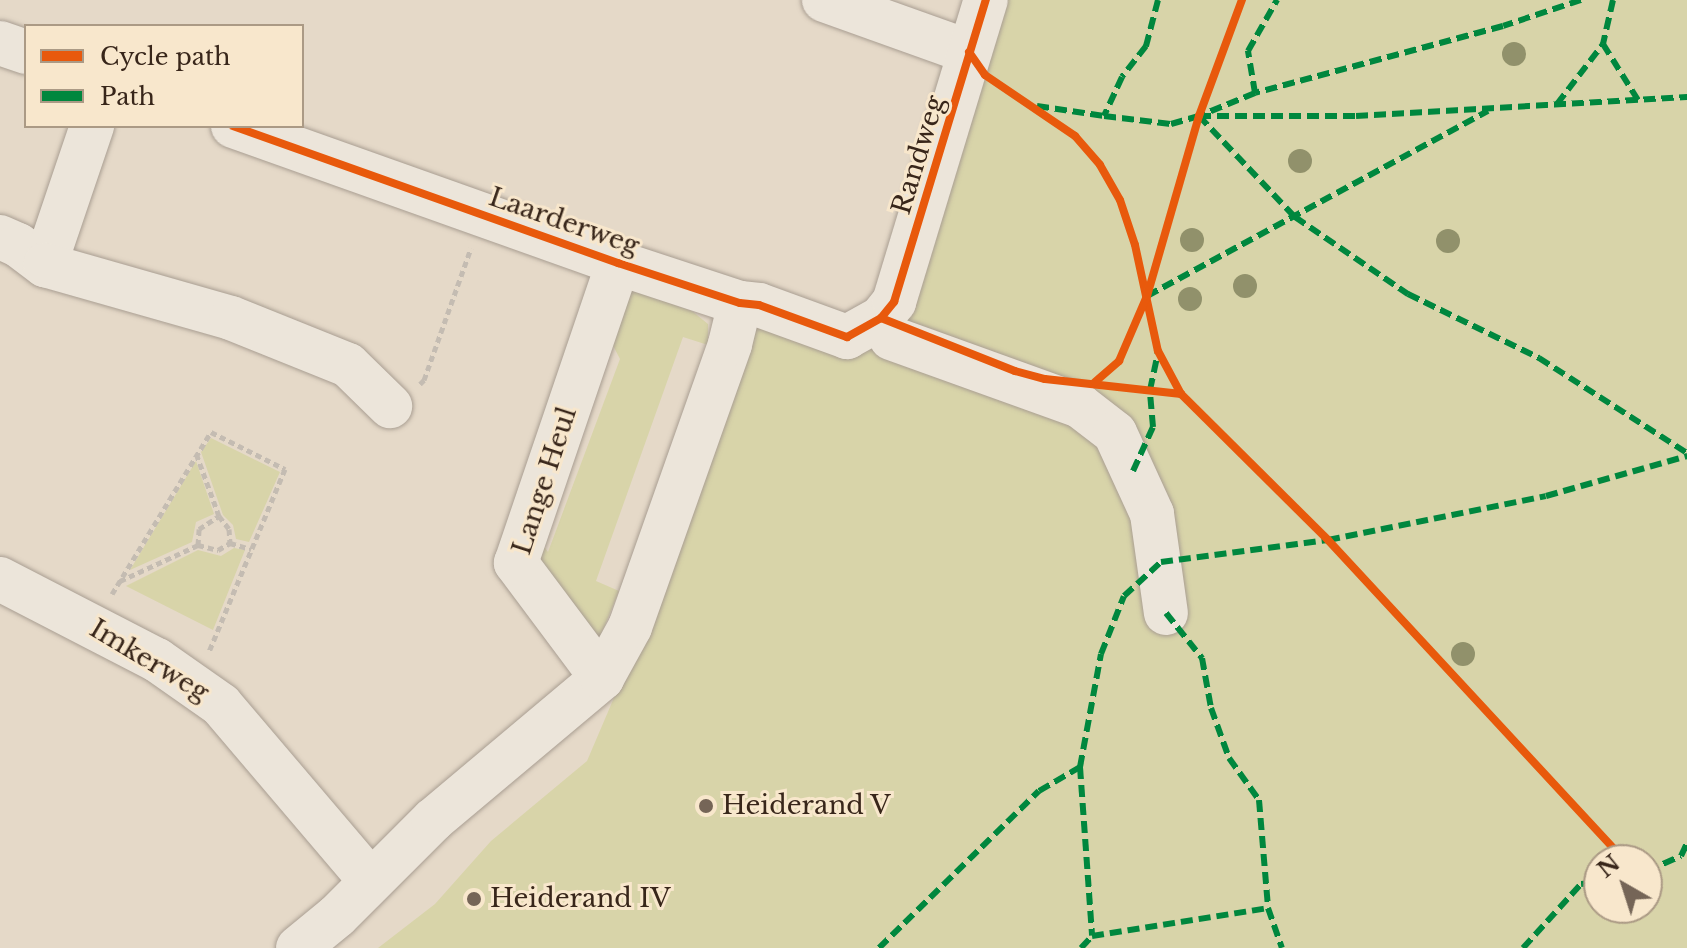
<!DOCTYPE html>
<html>
<head>
<meta charset="utf-8">
<style>
	body { margin:0 }
	#map { position:relative; width:1687px; height:948px; overflow:hidden; background:#e5d9c8; font-family:"Libre Baskerville",serif }
	div>[style] { position:absolute }
	.green>* { inset:0; background:#d8d4a9 }
	.path>* { height:5px; margin-top:-2.5px; transform-origin:0; background:repeating-linear-gradient(90deg,#c4bcb2 0 6px,transparent 0 10px) }
	.roads { filter:drop-shadow(0 0 2px #a99e92) drop-shadow(0 0 2px #a99e92) }
	.minor>* { height:44px; margin:-22px; padding:0 22px; transform-origin:22px; border-radius:22px; background:#ece5da }
	.quiet>* { height:6px; margin-top:-3px; transform-origin:0; background:repeating-linear-gradient(90deg,#00873e 0 12px,transparent 0 18px) }
	.cycleway>* { height:8px; margin:-4px; padding:0 4px; transform-origin:4px; border-radius:4px; background:#e8590c }
	.trees>* { width:24px; height:24px; margin:-12px; border-radius:50%; background:#91916b }
	.dots>* { width:22px; height:22px; translate:-50% -50%; box-sizing:border-box; border:4px solid #f8e7cc; border-radius:50% }
	span { translate:-50% -50%; white-space:nowrap; text-align:center; line-height:1.15; -webkit-text-stroke:6px #f8e7cc; paint-order:stroke }
	.street-label { font-size:26px; color:#38261a }
	.poi-label { font-size:26px; color:#38261a }
	.left { translate:0 -50%; text-align:left }
	.legend { position:absolute; left:24px; top:24px; width:280px; height:104px; box-sizing:border-box; background:#f8e7cc; border:2px solid #ab9a85; margin:0; padding:10px 14px; list-style:none; font-size:24px; color:#38261a }
	.legend li { display:flex; align-items:center; gap:16px; height:40px }
	.legend b { width:40px; border:2px solid #ab9a85 }
	.north { position:absolute; left:1583px; top:844px; width:80px; height:80px; box-sizing:border-box; background:#f8e7cc; border:2px solid #ab9a85; border-radius:50%; rotate:321deg; font-size:22px; font-weight:700; line-height:32px; text-align:center; color:#38261a }
	.north::after { content:''; display:block; margin:auto; width:28px; height:36px; background:#756557; clip-path:polygon(50% 0,100% 100%,50% 72%,0 100%) }
</style>
</head>
<body>
<div id="map">
	<div class="green">
		<div style="clip-path:polygon(evenodd,1001px 0,1687px 0,1687px 948px,378px 948px,435px 904px,491px 841px,587px 761px,622px 679px,747px 322px,858px 356px,1001px 0,1599px 860px,1647px 860px,1647px 908px,1599px 908px,1599px 860px)"></div>
		<div style="clip-path:polygon(622px 287px,692px 311px,708px 324px,708px 345px,683px 337px,596px 581px,619px 591px,596px 647px,533px 574px,534px 532px,548px 552px,620px 359px,605px 330px)"></div>
		<div style="clip-path:polygon(211px 438px,280px 472px,249px 542px,236px 539px,233px 525px,223px 515px,201px 452px)"></div>
		<div style="clip-path:polygon(196px 461px,214px 514px,196px 522px,192px 542px,130px 570px)"></div>
		<div style="clip-path:polygon(234px 548px,245px 550px,213px 630px,126px 586px,198px 550px,221px 556px)"></div>
	</div>
	<div class="path">
		<div style="left:420px;top:384px;width:6px;rotate:-45deg"></div>
		<div style="left:424px;top:380px;width:140px;rotate:-70.4deg"></div>
		<div style="left:219px;top:516px;width:16px;rotate:52deg"></div>
		<div style="left:229px;top:529px;width:14px;rotate:86deg"></div>
		<div style="left:230px;top:543px;width:22px;rotate:16deg"></div>
		<div style="left:198px;top:545px;width:21px;rotate:14deg"></div>
		<div style="left:218px;top:550px;width:14px;rotate:-30deg"></div>
		<div style="left:120px;top:581px;width:86px;rotate:-24.8deg"></div>
		<div style="left:198px;top:545px;width:16px;rotate:-86deg"></div>
		<div style="left:199px;top:529px;width:24px;rotate:-33deg"></div>
		<div style="left:219px;top:516px;width:64px;rotate:-110.1deg"></div>
		<div style="left:112px;top:594px;width:190px;rotate:-58.6deg"></div>
		<div style="left:211px;top:432px;width:83px;rotate:26.6deg"></div>
		<div style="left:285px;top:469px;width:198px;rotate:112.6deg"></div>
	</div>
	<div class="roads">
		<div class="minor">
			<div style="left:824px;top:0;width:154px;rotate:19.7deg"></div>
			<div style="left:0;top:43px;width:28px;rotate:19deg"></div>
			<div style="left:233px;top:126px;width:409px;rotate:19.6deg"></div>
			<div style="left:618px;top:263px;width:128px;rotate:18.2deg"></div>
			<div style="left:740px;top:303px;width:19px;rotate:6deg"></div>
			<div style="left:759px;top:305px;width:94px;rotate:20deg"></div>
			<div style="left:847px;top:337px;width:39px;rotate:-29deg"></div>
			<div style="left:881px;top:318px;width:21px;rotate:-51deg"></div>
			<div style="left:894px;top:302px;width:316px;rotate:-73.1deg"></div>
			<div style="left:0;top:237px;width:20px;rotate:24deg"></div>
			<div style="left:18px;top:245px;width:34px;rotate:37deg"></div>
			<div style="left:45px;top:265px;width:147px;rotate:-71.3deg"></div>
			<div style="left:45px;top:265px;width:193px;rotate:15.9deg"></div>
			<div style="left:231px;top:318px;width:126px;rotate:21.9deg"></div>
			<div style="left:348px;top:365px;width:59px;rotate:44.3deg"></div>
			<div style="left:891px;top:338px;width:201px;rotate:19.8deg"></div>
			<div style="left:1080px;top:406px;width:44px;rotate:37.6deg"></div>
			<div style="left:1115px;top:433px;width:89px;rotate:65.4deg"></div>
			<div style="left:1152px;top:514px;width:100px;rotate:82deg"></div>
			<div style="left:0;top:579px;width:177px;rotate:27.3deg"></div>
			<div style="left:157px;top:660px;width:78px;rotate:35.1deg"></div>
			<div style="left:221px;top:705px;width:230px;rotate:49.6deg"></div>
			<div style="left:602px;top:678px;width:144px;rotate:-126.8deg"></div>
			<div style="left:516px;top:563px;width:317px;rotate:-71.2deg"></div>
			<div style="left:298px;top:948px;width:50px;rotate:-39.4deg"></div>
			<div style="left:337px;top:916px;width:136px;rotate:-45deg"></div>
			<div style="left:433px;top:820px;width:221px;rotate:-40deg"></div>
			<div style="left:602px;top:678px;width:58px;rotate:-61.2deg"></div>
			<div style="left:630px;top:627px;width:300px;rotate:-70.5deg"></div>
			<div style="left:730px;top:344px;width:42px;rotate:-76.3deg"></div>
		</div>
	</div>
	<div class="quiet">
		<div style="left:1158px;top:0;width:48px;rotate:104.6deg"></div>
		<div style="left:1146px;top:46px;width:39px;rotate:128deg"></div>
		<div style="left:1122px;top:77px;width:43px;rotate:114.8deg"></div>
		<div style="left:1104px;top:116px;width:67px;rotate:6.8deg"></div>
		<div style="left:1171px;top:124px;width:29px;rotate:-16deg"></div>
		<div style="left:1199px;top:116px;width:157px"></div>
		<div style="left:1356px;top:116px;width:332px;rotate:-3.3deg"></div>
		<div style="left:1581px;top:0;width:82px;rotate:161.6deg"></div>
		<div style="left:1503px;top:26px;width:257px;rotate:164.9deg"></div>
		<div style="left:1255px;top:93px;width:61px;rotate:157.7deg"></div>
		<div style="left:1199px;top:116px;width:139px;rotate:46.5deg"></div>
		<div style="left:1295px;top:217px;width:137px;rotate:34.3deg"></div>
		<div style="left:1408px;top:294px;width:146px;rotate:26deg"></div>
		<div style="left:1539px;top:358px;width:176px;rotate:32.7deg"></div>
		<div style="left:1613px;top:0;width:45px;rotate:102.8deg"></div>
		<div style="left:1603px;top:44px;width:66px;rotate:58deg"></div>
		<div style="left:1255px;top:93px;width:43px;rotate:-99.5deg"></div>
		<div style="left:1248px;top:51px;width:59px;rotate:-60.4deg"></div>
		<div style="left:1557px;top:104px;width:76px;rotate:-52.5deg"></div>
		<div style="left:1037px;top:106px;width:68px;rotate:8.5deg"></div>
		<div style="left:1147px;top:296px;width:388px;rotate:-28.5deg"></div>
		<div style="left:1133px;top:471px;width:48px;rotate:-65.6deg"></div>
		<div style="left:1153px;top:427px;width:37px;rotate:-95deg"></div>
		<div style="left:1150px;top:390px;width:39px;rotate:-78deg"></div>
		<div style="left:1166px;top:613px;width:58px;rotate:51.3deg"></div>
		<div style="left:1202px;top:658px;width:51px;rotate:79.8deg"></div>
		<div style="left:1211px;top:708px;width:53px;rotate:70.2deg"></div>
		<div style="left:1229px;top:758px;width:52px;rotate:54.5deg"></div>
		<div style="left:1259px;top:800px;width:108px;rotate:85.2deg"></div>
		<div style="left:1268px;top:908px;width:42px;rotate:70.7deg"></div>
		<div style="left:1080px;top:767px;width:169px;rotate:85.9deg"></div>
		<div style="left:1647px;top:871px;width:37px;rotate:-24deg"></div>
		<div style="left:1681px;top:856px;width:14px;rotate:-65deg"></div>
		<div style="left:879px;top:948px;width:224px;rotate:-44.5deg"></div>
		<div style="left:1039px;top:791px;width:48px;rotate:-30.3deg"></div>
		<div style="left:1080px;top:767px;width:115px;rotate:-79.5deg"></div>
		<div style="left:1101px;top:654px;width:62px;rotate:-68.4deg"></div>
		<div style="left:1124px;top:596px;width:50px;rotate:-42.6deg"></div>
		<div style="left:1161px;top:562px;width:168px;rotate:-7.5deg"></div>
		<div style="left:1328px;top:540px;width:222px;rotate:-11.4deg"></div>
		<div style="left:1546px;top:496px;width:147px;rotate:-15.8deg"></div>
		<div style="left:1081px;top:948px;width:16px;rotate:-47deg"></div>
		<div style="left:1092px;top:936px;width:178px;rotate:-9deg"></div>
		<div style="left:1523px;top:948px;width:86px;rotate:-47.8deg"></div>
		<div style="left:1581px;top:884px;width:18px;rotate:-6deg"></div>
	</div>
	<div class="cycleway">
		<div style="left:969px;top:52px;width:28px;rotate:55deg"></div>
		<div style="left:985px;top:75px;width:109px;rotate:34.1deg"></div>
		<div style="left:1075px;top:136px;width:38px;rotate:49deg"></div>
		<div style="left:1100px;top:165px;width:40px;rotate:60.3deg"></div>
		<div style="left:1120px;top:200px;width:47px;rotate:71.6deg"></div>
		<div style="left:1135px;top:245px;width:108px;rotate:77.8deg"></div>
		<div style="left:1158px;top:351px;width:49px;rotate:61.9deg"></div>
		<div style="left:233px;top:126px;width:409px;rotate:19.6deg"></div>
		<div style="left:618px;top:263px;width:128px;rotate:18.2deg"></div>
		<div style="left:740px;top:303px;width:19px;rotate:6deg"></div>
		<div style="left:759px;top:305px;width:94px;rotate:20deg"></div>
		<div style="left:847px;top:337px;width:39px;rotate:-29deg"></div>
		<div style="left:881px;top:318px;width:21px;rotate:-51deg"></div>
		<div style="left:894px;top:302px;width:316px;rotate:-73.1deg"></div>
		<div style="left:881px;top:318px;width:144px;rotate:21.6deg"></div>
		<div style="left:1015px;top:371px;width:31px;rotate:15deg"></div>
		<div style="left:1045px;top:379px;width:137px;rotate:6.3deg"></div>
		<div style="left:1181px;top:394px;width:207px;rotate:44.8deg"></div>
		<div style="left:1328px;top:540px;width:436px;rotate:47.2deg"></div>
		<div style="left:1095px;top:382px;width:32px;rotate:-41deg"></div>
		<div style="left:1119px;top:361px;width:71px;rotate:-66.7deg"></div>
		<div style="left:1147px;top:296px;width:187px;rotate:-73.9deg"></div>
		<div style="left:1199px;top:116px;width:124px;rotate:-69.7deg"></div>
	</div>
	<div class="trees">
		<div style="left:1514px;top:54px"></div>
		<div style="left:1300px;top:161px"></div>
		<div style="left:1192px;top:240px"></div>
		<div style="left:1448px;top:241px"></div>
		<div style="left:1245px;top:286px"></div>
		<div style="left:1190px;top:299px"></div>
		<div style="left:1463px;top:654px"></div>
	</div>
	<div class="dots">
		<div style="left:706px;top:806px;background:#756557"></div>
		<div style="left:474px;top:899px;background:#756557"></div>
	</div>
	<div class="street-label">
		<span style="left:919px;top:155px;rotate:-73deg">Randweg</span>
		<span style="left:564px;top:222px;rotate:19deg">Laarderweg</span>
		<span style="left:545px;top:481px;rotate:-72deg">Lange Heul</span>
		<span style="left:149px;top:661px;rotate:31deg">Imkerweg</span>
	</div>
	<div class="poi-label">
		<span class="left" style="left:722px;top:806px">Heiderand V</span>
		<span class="left" style="left:490px;top:899px">Heiderand IV</span>
	</div>
	<ul class="legend">
	<li><b style="height:10px;background:#e8590c"></b>Cycle path</li>
	<li><b style="height:10px;background:#00873e"></b>Path</li>
	</ul>
	<div class="north">N</div>
</div>
</body>
</html>
